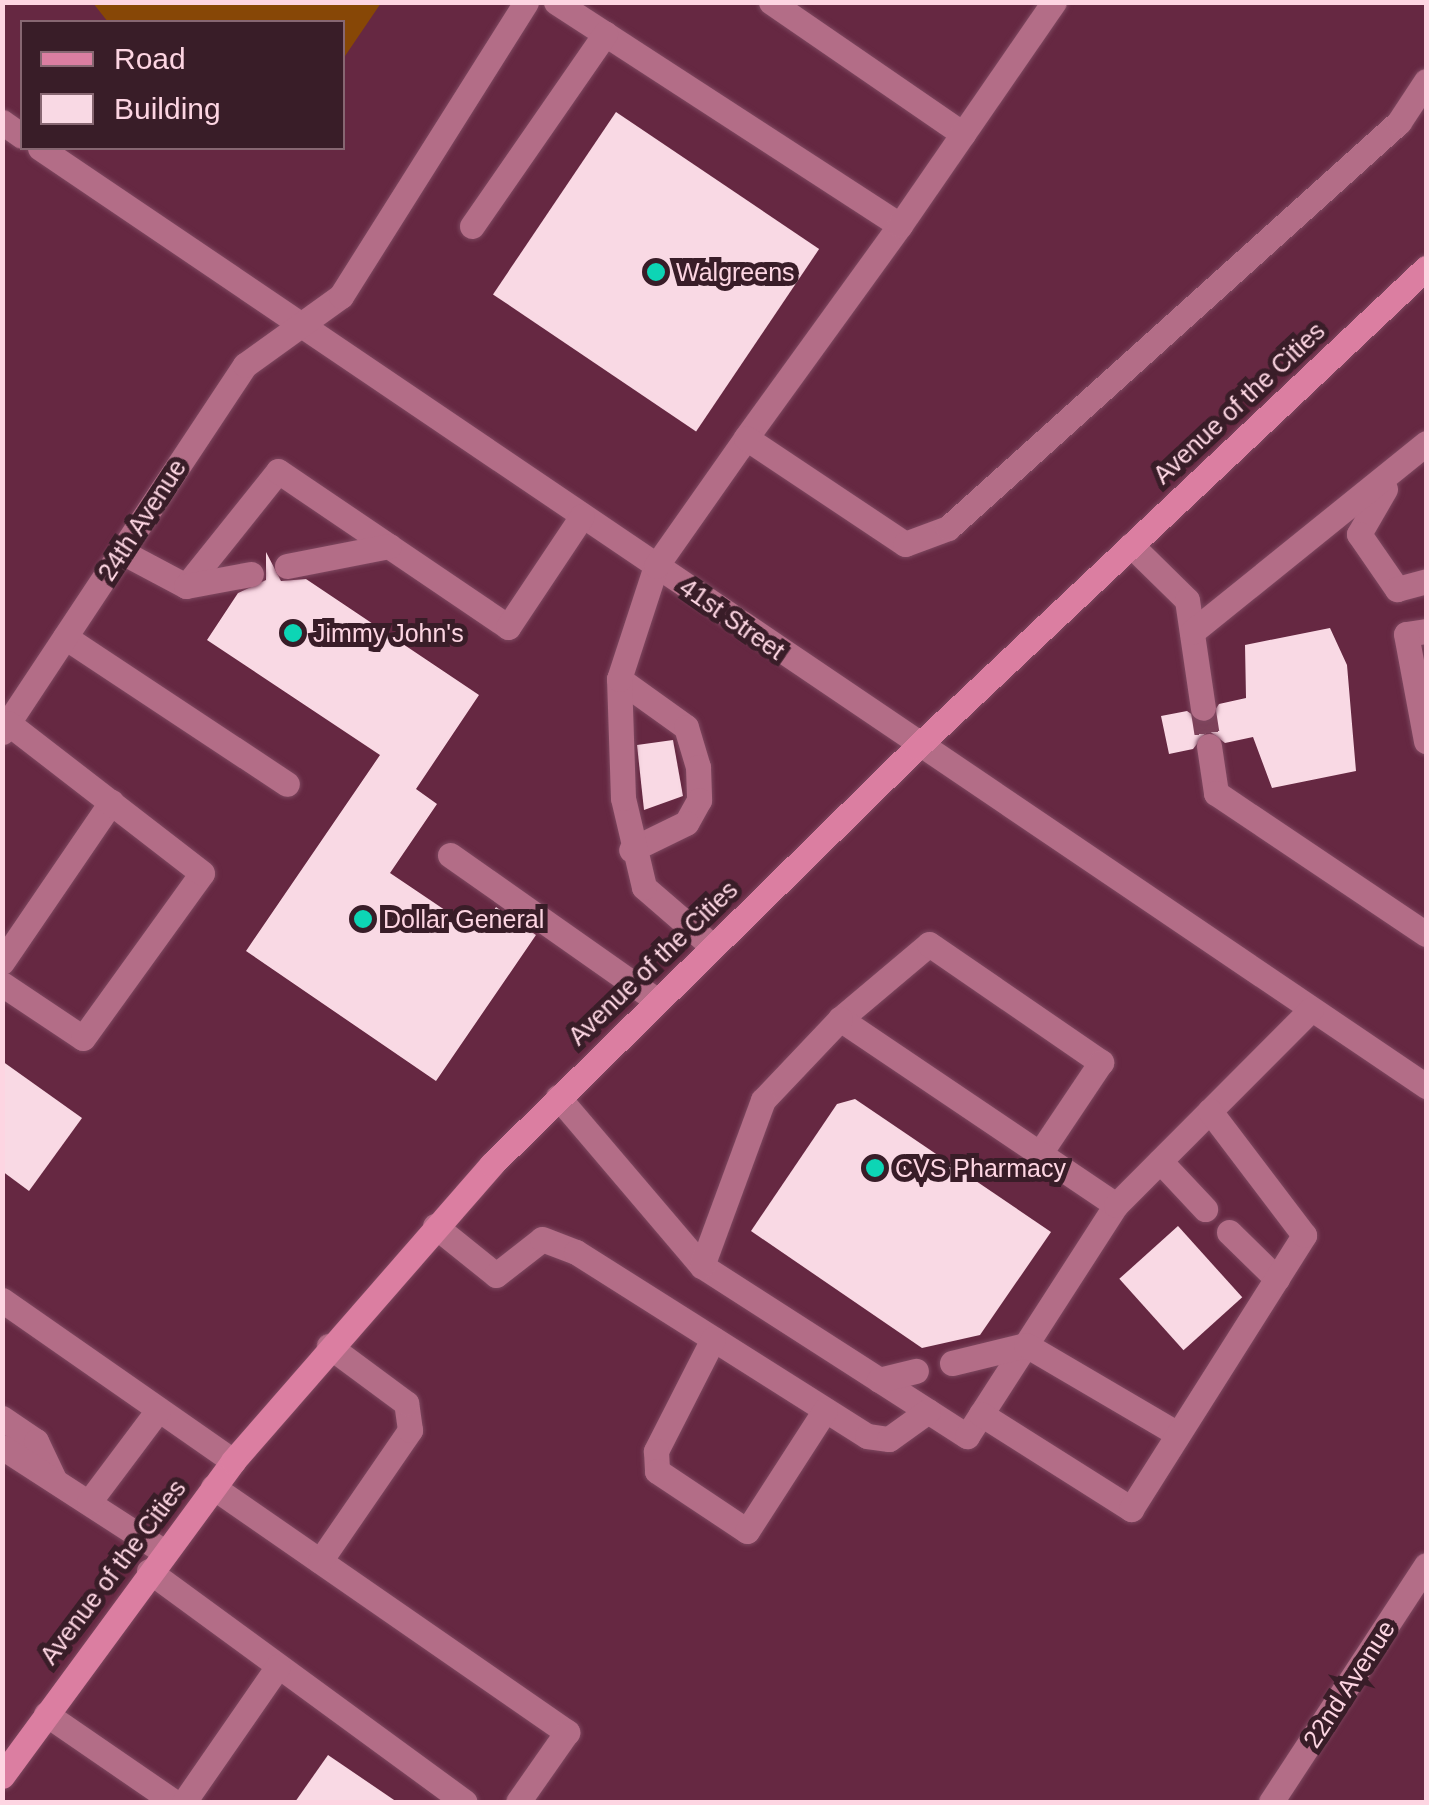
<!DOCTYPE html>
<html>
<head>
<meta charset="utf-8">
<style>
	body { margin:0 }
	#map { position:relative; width:1429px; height:1805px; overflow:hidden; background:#662842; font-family:Helvetica,sans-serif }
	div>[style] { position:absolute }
	.green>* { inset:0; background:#874706 }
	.building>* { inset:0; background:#f9d9e4; transform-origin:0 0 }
	.minor-tunnel>* { height:25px; margin-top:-12.5px; transform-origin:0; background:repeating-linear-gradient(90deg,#7d425a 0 25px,transparent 0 37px) }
	.roads { filter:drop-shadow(0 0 2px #7e4860) drop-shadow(0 0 2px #7e4860) }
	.minor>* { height:25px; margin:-12.5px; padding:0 12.5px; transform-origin:12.5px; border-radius:12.5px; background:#b36d87 }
	.major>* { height:25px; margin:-12.5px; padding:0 12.5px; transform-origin:12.5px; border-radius:12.5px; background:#db7ea1 }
	.dots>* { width:28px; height:28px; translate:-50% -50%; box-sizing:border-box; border:5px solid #391d28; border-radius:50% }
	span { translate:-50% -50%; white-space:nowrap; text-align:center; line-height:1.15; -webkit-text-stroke:10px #391d28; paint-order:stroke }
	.poi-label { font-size:25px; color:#fdd5e2 }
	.left { translate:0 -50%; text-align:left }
	.street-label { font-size:25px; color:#fdd5e2 }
	.frame { position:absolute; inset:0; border:5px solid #fdd5e2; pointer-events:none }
	.legend { position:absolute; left:20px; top:20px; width:325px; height:130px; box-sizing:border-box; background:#391d28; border:2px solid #876772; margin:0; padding:12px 18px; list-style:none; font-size:30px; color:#fdd5e2 }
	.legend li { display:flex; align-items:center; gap:20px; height:50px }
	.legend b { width:50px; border:2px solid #876772 }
</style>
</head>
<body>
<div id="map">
	<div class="green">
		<div style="clip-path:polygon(93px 3px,381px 3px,343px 59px,342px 22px,108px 22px)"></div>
	</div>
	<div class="building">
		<div style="left:616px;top:112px;width:245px;height:220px;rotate:34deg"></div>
		<div style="clip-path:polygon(266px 552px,281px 581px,306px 579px,479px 695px,416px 789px,437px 804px,390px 873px,479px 933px,496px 907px,536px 935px,436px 1081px,246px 951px,380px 755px,207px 640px,238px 593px,266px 580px)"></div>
		<div style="clip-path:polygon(1330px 628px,1347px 665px,1356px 771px,1272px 788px,1253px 737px,1225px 743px,1208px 730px,1193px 749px,1169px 754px,1161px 716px,1187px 711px,1206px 724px,1219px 704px,1246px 698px,1245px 645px)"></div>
		<div style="clip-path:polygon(673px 740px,683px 796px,644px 810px,637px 745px)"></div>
		<div style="clip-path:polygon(2px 1061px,82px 1118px,29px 1191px,2px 1171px)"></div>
		<div style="clip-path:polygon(855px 1099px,1051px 1232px,980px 1335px,922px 1348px,751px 1231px,837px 1104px)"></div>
		<div style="left:1178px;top:1226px;width:96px;height:79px;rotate:48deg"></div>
		<div style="clip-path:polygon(328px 1755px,397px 1802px,295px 1802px)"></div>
	</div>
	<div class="minor-tunnel">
		<div style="left:1203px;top:708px;width:38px;rotate:81deg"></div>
	</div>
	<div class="roads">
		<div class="minor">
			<div style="left:556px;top:2px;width:410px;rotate:33deg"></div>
			<div style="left:900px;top:225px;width:263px;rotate:125.9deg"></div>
			<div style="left:771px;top:2px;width:233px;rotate:34.5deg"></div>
			<div style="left:2px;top:122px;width:24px;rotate:35deg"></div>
			<div style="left:40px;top:148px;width:1674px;rotate:34.09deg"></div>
			<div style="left:900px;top:225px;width:271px;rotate:-55.4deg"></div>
			<div style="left:472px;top:226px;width:234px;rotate:-55.3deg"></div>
			<div style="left:1385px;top:489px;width:52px;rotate:120deg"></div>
			<div style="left:1359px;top:534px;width:67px;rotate:55.4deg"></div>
			<div style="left:1397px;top:589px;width:30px;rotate:-15deg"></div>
			<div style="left:1131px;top:545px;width:78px;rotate:44.5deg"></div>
			<div style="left:1187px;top:600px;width:109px;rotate:81.6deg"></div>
			<div style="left:122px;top:552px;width:72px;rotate:28deg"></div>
			<div style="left:186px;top:586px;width:147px;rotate:-51.3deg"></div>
			<div style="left:278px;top:471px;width:278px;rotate:34.1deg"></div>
			<div style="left:508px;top:627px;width:133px;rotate:-56.3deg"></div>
			<div style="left:287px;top:566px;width:104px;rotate:-11.1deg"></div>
			<div style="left:186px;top:586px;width:66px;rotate:-10.5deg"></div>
			<div style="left:1426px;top:631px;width:20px;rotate:171deg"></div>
			<div style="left:1406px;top:634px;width:109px;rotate:79.4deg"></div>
			<div style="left:1192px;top:632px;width:301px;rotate:-38.9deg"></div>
			<div style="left:65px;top:637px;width:266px;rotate:33.5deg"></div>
			<div style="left:619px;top:679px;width:82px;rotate:35.6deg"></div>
			<div style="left:686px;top:727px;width:42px;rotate:73.3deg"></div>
			<div style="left:698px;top:767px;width:33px;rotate:88deg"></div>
			<div style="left:699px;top:800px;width:26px;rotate:119deg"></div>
			<div style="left:686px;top:823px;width:61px;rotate:153.9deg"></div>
			<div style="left:2px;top:732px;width:440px;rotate:-56.5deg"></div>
			<div style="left:245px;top:365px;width:118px;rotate:-35.7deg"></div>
			<div style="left:341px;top:296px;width:347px;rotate:-57.8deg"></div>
			<div style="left:1209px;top:746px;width:48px;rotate:81.5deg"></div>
			<div style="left:1216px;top:793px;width:253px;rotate:33.9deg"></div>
			<div style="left:450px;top:855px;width:252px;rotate:35.1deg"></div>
			<div style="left:712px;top:946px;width:90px;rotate:-139.1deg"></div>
			<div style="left:644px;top:887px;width:91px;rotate:-103.3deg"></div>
			<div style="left:623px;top:798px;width:119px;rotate:-91.9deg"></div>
			<div style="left:619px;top:679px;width:119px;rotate:-71.9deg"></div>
			<div style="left:656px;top:566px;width:156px;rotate:-54.9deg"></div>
			<div style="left:746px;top:438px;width:191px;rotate:33.7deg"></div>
			<div style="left:905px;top:544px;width:46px;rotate:-20.4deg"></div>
			<div style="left:948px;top:528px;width:607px;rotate:-41.99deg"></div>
			<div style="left:1399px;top:122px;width:49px;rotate:-56.6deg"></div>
			<div style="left:2px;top:962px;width:194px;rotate:-55.7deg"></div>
			<div style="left:2px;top:984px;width:97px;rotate:33.7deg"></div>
			<div style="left:83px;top:1038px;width:203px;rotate:-54.2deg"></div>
			<div style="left:202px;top:873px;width:245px;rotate:-142.3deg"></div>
			<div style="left:840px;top:1019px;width:116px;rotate:-40.1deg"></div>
			<div style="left:929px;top:944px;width:209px;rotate:34.5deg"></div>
			<div style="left:1101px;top:1062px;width:110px;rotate:123.8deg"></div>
			<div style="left:558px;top:1097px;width:222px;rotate:49.6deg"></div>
			<div style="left:702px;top:1266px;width:315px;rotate:32.7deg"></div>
			<div style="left:967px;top:1436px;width:275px;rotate:-57.2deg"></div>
			<div style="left:1116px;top:1205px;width:333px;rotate:-146deg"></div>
			<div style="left:840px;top:1019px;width:112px;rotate:133.5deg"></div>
			<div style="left:763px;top:1100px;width:177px;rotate:110.2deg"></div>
			<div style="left:1160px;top:1161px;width:66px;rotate:46.8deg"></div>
			<div style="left:1116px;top:1205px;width:276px;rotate:-45.1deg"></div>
			<div style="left:435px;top:1226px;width:78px;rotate:38.8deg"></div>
			<div style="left:496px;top:1275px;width:58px;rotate:-38deg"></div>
			<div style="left:542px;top:1239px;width:36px;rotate:21deg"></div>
			<div style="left:576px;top:1252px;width:344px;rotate:32.3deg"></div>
			<div style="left:867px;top:1436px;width:22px;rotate:8deg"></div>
			<div style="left:889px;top:1439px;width:48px;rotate:-35.7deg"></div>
			<div style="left:1229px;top:1232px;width:67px;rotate:44.4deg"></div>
			<div style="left:2px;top:1300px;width:282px;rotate:34.9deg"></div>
			<div style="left:713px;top:1339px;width:126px;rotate:117deg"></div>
			<div style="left:656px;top:1451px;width:20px;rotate:87deg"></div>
			<div style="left:657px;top:1471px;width:108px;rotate:33.7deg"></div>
			<div style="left:747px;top:1531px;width:144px;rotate:-57.2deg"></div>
			<div style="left:952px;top:1363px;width:76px;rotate:-13.7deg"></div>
			<div style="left:1026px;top:1345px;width:176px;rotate:30.4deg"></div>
			<div style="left:879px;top:1380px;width:38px;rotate:-14deg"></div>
			<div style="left:981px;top:1414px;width:178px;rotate:32.3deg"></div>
			<div style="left:1131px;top:1509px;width:324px;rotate:-57.7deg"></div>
			<div style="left:1304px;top:1235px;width:156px;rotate:-127.2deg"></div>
			<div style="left:2px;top:1418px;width:41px;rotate:34.1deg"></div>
			<div style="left:36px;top:1441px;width:44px;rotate:64.6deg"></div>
			<div style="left:2px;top:1447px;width:193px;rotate:32.9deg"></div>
			<div style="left:213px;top:1487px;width:431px;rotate:34.7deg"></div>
			<div style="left:567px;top:1732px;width:85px;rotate:125deg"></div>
			<div style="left:89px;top:1502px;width:115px;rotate:-53.1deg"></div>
			<div style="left:320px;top:1561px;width:159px;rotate:-55.5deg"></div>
			<div style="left:410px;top:1430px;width:27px;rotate:-98deg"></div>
			<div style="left:406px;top:1403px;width:96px;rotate:-143.5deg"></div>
			<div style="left:149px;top:1571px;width:391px;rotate:36.2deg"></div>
			<div style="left:46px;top:1714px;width:155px;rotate:34.5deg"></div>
			<div style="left:184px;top:1802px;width:165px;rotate:-55.3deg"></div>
			<div style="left:1271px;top:1802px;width:283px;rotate:-56.8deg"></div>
		</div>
		<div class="major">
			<div style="left:2px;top:1776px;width:391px;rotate:-53.7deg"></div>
			<div style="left:233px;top:1461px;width:393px;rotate:-48.9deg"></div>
			<div style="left:491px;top:1165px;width:597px;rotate:-44.46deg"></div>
			<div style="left:917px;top:747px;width:699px;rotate:-43.26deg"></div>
		</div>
	</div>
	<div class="dots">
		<div style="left:656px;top:272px;background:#0dd5b5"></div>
		<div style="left:293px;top:633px;background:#0dd5b5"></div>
		<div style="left:363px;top:919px;background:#0dd5b5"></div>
		<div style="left:875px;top:1168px;background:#0dd5b5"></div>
	</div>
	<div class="poi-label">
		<span class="left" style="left:676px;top:272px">Walgreens</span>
		<span class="left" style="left:313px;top:633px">Jimmy John's</span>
		<span class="left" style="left:383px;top:919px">Dollar General</span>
		<span class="left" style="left:895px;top:1168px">CVS Pharmacy</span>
	</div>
	<div class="street-label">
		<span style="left:1239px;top:403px;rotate:-43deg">Avenue of the Cities</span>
		<span style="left:142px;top:520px;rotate:-57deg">24th Avenue</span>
		<span style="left:732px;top:619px;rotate:35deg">41st Street</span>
		<span style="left:653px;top:963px;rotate:-44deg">Avenue of the Cities</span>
		<span style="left:113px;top:1572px;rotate:-53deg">Avenue of the Cities</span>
		<span style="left:1349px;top:1684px;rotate:-57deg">22nd Avenue</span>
	</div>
	<div class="frame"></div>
	<ul class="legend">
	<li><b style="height:12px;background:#db7ea1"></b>Road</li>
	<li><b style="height:28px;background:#f9d9e4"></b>Building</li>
	</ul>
</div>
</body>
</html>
